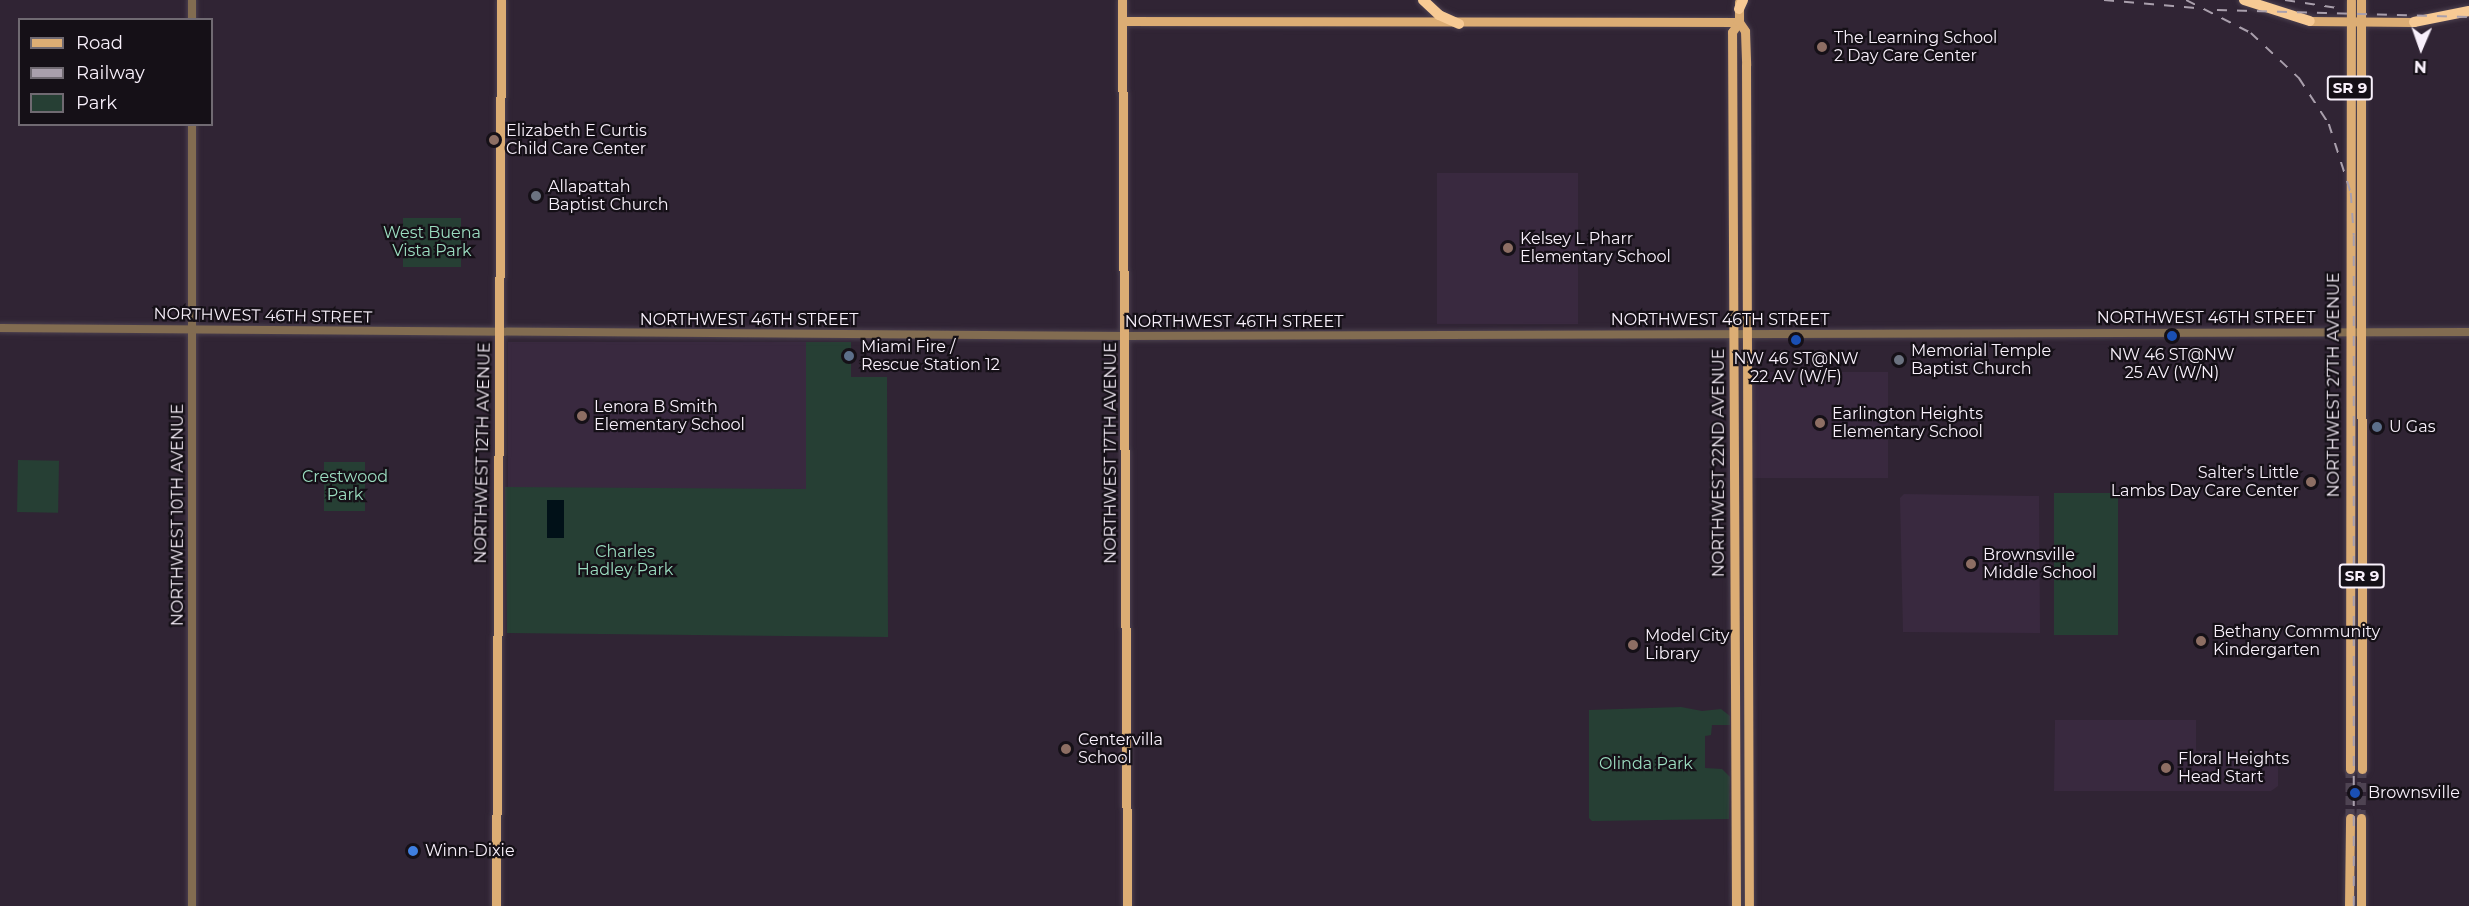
<!DOCTYPE html>
<html>
<head>
<meta charset="utf-8">
<style>
	body { margin:0 }
	#map { position:relative; width:2469px; height:906px; overflow:hidden; background:#302434; font-family:Montserrat,sans-serif }
	div>[style] { position:absolute }
	.built>* { inset:0; background:#39293f; transform-origin:0 0 }
	.green>* { inset:0; background:#263f34; transform-origin:0 0 }
	.water>* { inset:0; background:#011118; transform-origin:0 0 }
	.major-tunnel>* { height:9px; margin-top:-4.5px; transform-origin:0; background:repeating-linear-gradient(90deg,#4e4352 0 9px,transparent 0 13.5px) }
	.roads { filter:drop-shadow(0 0 2px #4c4150) drop-shadow(0 0 2px #4c4150) }
	.minor>* { height:8px; margin:-4px; padding:0 4px; transform-origin:4px; border-radius:4px; background:#826c51 }
	.major>* { height:9px; margin:-4.5px; padding:0 4.5px; transform-origin:4.5px; border-radius:4.5px; background:#dcad74 }
	.highway>* { height:10px; margin:-5px; padding:0 5px; transform-origin:5px; border-radius:5px; background:#f7ca94 }
	.rail>* { height:1.5px; margin-top:-0.75px; transform-origin:0; background:repeating-linear-gradient(90deg,#a99fac 0 10px,transparent 0 20px) }
	.dots>* { width:16px; height:16px; translate:-50% -50%; box-sizing:border-box; border:3px solid #151017; border-radius:50% }
	span { translate:-50% -50%; white-space:nowrap; text-align:center; line-height:1.15; -webkit-text-stroke:4.5px #151017; paint-order:stroke }
	.shield-label span { padding:2px 4px; background:#151017; border:2px solid; border-radius:4px; -webkit-text-stroke-width:0 }
	.shield-label { font-size:15px; color:#f8f0fb; font-weight:700 }
	.poi-label { font-size:16px; color:#f8f0fb }
	.left { translate:0 -50%; text-align:left }
	.right { translate:-100% -50%; text-align:right }
	.park-label { font-size:16px; color:#9bddc0 }
	.street-label { font-size:16px; color:#f8f0fb }
	.legend { position:absolute; left:18px; top:18px; width:195px; height:108px; box-sizing:border-box; background:#151017; border:2px solid #706a72; margin:0; padding:8px 10px; list-style:none; font-size:18px; color:#f8f0fb }
	.legend li { display:flex; align-items:center; gap:12px; height:30px }
	.legend b { width:30px; border:2px solid #706a72 }
	.north { position:absolute; left:2391px; top:18px; width:60px; height:60px; -webkit-text-stroke:4px #151017; paint-order:stroke; rotate:182deg; font-size:16px; font-weight:700; line-height:24px; text-align:center; color:#f8f0fb }
	.north::after { content:''; display:block; margin:auto; width:21px; height:27px; background:#f8f0fb; clip-path:polygon(50% 0,100% 100%,50% 72%,0 100%) }
</style>
</head>
<body>
<div id="map">
	<div class="built">
		<div style="left:1437px;top:173px;width:141px;height:151px"></div>
		<div style="left:806px;top:342px;width:147px;height:298px;rotate:90deg"></div>
		<div style="left:1751px;top:372px;width:137px;height:106px"></div>
		<div style="clip-path:polygon(1904px 494px,2039px 496px,2040px 633px,1903px 632px,1900px 498px)"></div>
		<div style="clip-path:polygon(2055px 720px,2196px 720px,2196px 751px,2278px 751px,2278px 786px,2271px 791px,2054px 791px)"></div>
	</div>
	<div class="green">
		<div style="left:403px;top:218px;width:58px;height:49px"></div>
		<div style="clip-path:polygon(806px 342px,851px 342px,851px 377px,887px 377px,888px 637px,507px 633px,505px 487px,806px 489px)"></div>
		<div style="left:18px;top:460px;width:41px;height:52px;rotate:1deg"></div>
		<div style="left:324px;top:462px;width:41px;height:49px"></div>
		<div style="left:2054px;top:493px;width:64px;height:142px"></div>
		<div style="clip-path:polygon(1681px 707px,1702px 711px,1721px 709px,1730px 716px,1730px 725px,1712px 725px,1711px 735px,1705px 736px,1705px 768px,1722px 769px,1730px 777px,1729px 819px,1592px 821px,1589px 818px,1589px 710px)"></div>
	</div>
	<div class="water">
		<div style="left:547px;top:500px;width:17px;height:38px"></div>
	</div>
	<div class="major-tunnel">
		<div style="left:2350px;top:818px;width:49px;rotate:-90deg"></div>
		<div style="left:2361px;top:818px;width:49px;rotate:-88.8deg"></div>
	</div>
	<div class="roads">
		<div class="minor">
			<div style="left:192px;top:20px;width:20px;rotate:-90deg"></div>
			<div style="left:192px;top:124px;width:782px;rotate:90deg"></div>
			<div style="left:0;top:328px;width:1125px;rotate:0.41deg"></div>
			<div style="left:1125px;top:336px;width:1344px;rotate:-0.17deg"></div>
		</div>
		<div class="major">
			<div style="left:1122px;top:0;width:906px;rotate:89.68deg"></div>
			<div style="left:2361px;top:0;width:769px;rotate:89.93deg"></div>
			<div style="left:1122px;top:21px;width:617px;rotate:0.09deg"></div>
			<div style="left:2310px;top:21px;width:104px;rotate:0.6deg"></div>
			<div style="left:1739px;top:22px;width:11px;rotate:56deg"></div>
			<div style="left:1745px;top:31px;width:34px;rotate:88deg"></div>
			<div style="left:1746px;top:65px;width:841px;rotate:89.8deg"></div>
			<div style="left:2350px;top:769px;width:769px;rotate:-89.93deg"></div>
			<div style="left:496px;top:906px;width:906px;rotate:-89.68deg"></div>
			<div style="left:1736px;top:906px;width:874px;rotate:-90.26deg"></div>
			<div style="left:1732px;top:32px;width:12px;rotate:-55deg"></div>
			<div style="left:1739px;top:22px;width:20px;rotate:-90deg"></div>
			<div style="left:2349px;top:906px;width:88px;rotate:-89.3deg"></div>
			<div style="left:2361px;top:906px;width:88px;rotate:-90deg"></div>
		</div>
		<div class="highway">
			<div style="left:1423px;top:0;width:22px;rotate:43deg"></div>
			<div style="left:1439px;top:15px;width:22px;rotate:24deg"></div>
			<div style="left:2244px;top:0;width:69px;rotate:17.7deg"></div>
			<div style="left:1739px;top:9px;width:10px;rotate:-66deg"></div>
			<div style="left:2414px;top:22px;width:56px;rotate:-11.3deg"></div>
		</div>
	</div>
	<div class="rail">
		<div style="left:2104px;top:0;width:92px;rotate:5deg"></div>
		<div style="left:2186px;top:0;width:73px;rotate:26.9deg"></div>
		<div style="left:2251px;top:33px;width:66px;rotate:43.2deg"></div>
		<div style="left:2299px;top:78px;width:55px;rotate:56.9deg"></div>
		<div style="left:2329px;top:124px;width:72px;rotate:72.3deg"></div>
		<div style="left:2351px;top:193px;width:43px;rotate:86deg"></div>
		<div style="left:2354px;top:236px;width:670px;rotate:90deg"></div>
		<div style="left:2285px;top:0;width:53px;rotate:8.7deg"></div>
		<div style="left:2217px;top:10px;width:252px;rotate:1.6deg"></div>
	</div>
	<div class="dots">
		<div style="left:1822px;top:47px;background:#8d6e63"></div>
		<div style="left:494px;top:140px;background:#8d6e63"></div>
		<div style="left:536px;top:196px;background:#6b7280"></div>
		<div style="left:1508px;top:248px;background:#8d6e63"></div>
		<div style="left:2172px;top:336px;background:#1a4fb4"></div>
		<div style="left:1796px;top:340px;background:#1a4fb4"></div>
		<div style="left:849px;top:356px;background:#5c6f8a"></div>
		<div style="left:1899px;top:360px;background:#6b7280"></div>
		<div style="left:582px;top:416px;background:#8d6e63"></div>
		<div style="left:1820px;top:423px;background:#8d6e63"></div>
		<div style="left:2377px;top:427px;background:#5c6f8a"></div>
		<div style="left:2311px;top:482px;background:#8d6e63"></div>
		<div style="left:1971px;top:564px;background:#8d6e63"></div>
		<div style="left:2201px;top:641px;background:#8d6e63"></div>
		<div style="left:1633px;top:645px;background:#8d6e63"></div>
		<div style="left:1066px;top:749px;background:#8d6e63"></div>
		<div style="left:2166px;top:768px;background:#8d6e63"></div>
		<div style="left:2355px;top:793px;background:#1a4fb4"></div>
		<div style="left:413px;top:851px;background:#3f7fe0"></div>
	</div>
	<div class="shield-label">
		<span style="left:2350px;top:88px">SR 9</span>
		<span style="left:2362px;top:576px">SR 9</span>
	</div>
	<div class="poi-label">
		<span class="left" style="left:1834px;top:47px">The Learning School<br>2 Day Care Center</span>
		<span class="left" style="left:506px;top:140px">Elizabeth E Curtis<br>Child Care Center</span>
		<span class="left" style="left:548px;top:196px">Allapattah<br>Baptist Church</span>
		<span class="left" style="left:1520px;top:248px">Kelsey L Pharr<br>Elementary School</span>
		<span class="left" style="left:861px;top:356px">Miami Fire /<br>Rescue Station 12</span>
		<span class="left" style="left:1911px;top:360px">Memorial Temple<br>Baptist Church</span>
		<span style="left:2172px;top:364px">NW 46 ST@NW<br>25 AV (W/N)</span>
		<span style="left:1796px;top:368px">NW 46 ST@NW<br>22 AV (W/F)</span>
		<span class="left" style="left:594px;top:416px">Lenora B Smith<br>Elementary School</span>
		<span class="left" style="left:1832px;top:423px">Earlington Heights<br>Elementary School</span>
		<span class="left" style="left:2389px;top:427px">U Gas</span>
		<span class="right" style="left:2299px;top:482px">Salter's Little<br>Lambs Day Care Center</span>
		<span class="left" style="left:1983px;top:564px">Brownsville<br>Middle School</span>
		<span class="left" style="left:2213px;top:641px">Bethany Community<br>Kindergarten</span>
		<span class="left" style="left:1645px;top:645px">Model City<br>Library</span>
		<span class="left" style="left:1078px;top:749px">Centervilla<br>School</span>
		<span class="left" style="left:2178px;top:768px">Floral Heights<br>Head Start</span>
		<span class="left" style="left:2368px;top:793px">Brownsville</span>
		<span class="left" style="left:425px;top:851px">Winn-Dixie</span>
	</div>
	<div class="park-label">
		<span style="left:432px;top:242px">West Buena<br>Vista Park</span>
		<span style="left:345px;top:486px">Crestwood<br>Park</span>
		<span style="left:625px;top:561px">Charles<br>Hadley Park</span>
		<span style="left:1646px;top:764px">Olinda Park</span>
	</div>
	<div class="street-label">
		<span style="left:263px;top:316px;rotate:1deg">NORTHWEST 46TH STREET</span>
		<span style="left:2206px;top:318px">NORTHWEST 46TH STREET</span>
		<span style="left:749px;top:320px">NORTHWEST 46TH STREET</span>
		<span style="left:1720px;top:320px">NORTHWEST 46TH STREET</span>
		<span style="left:1234px;top:322px">NORTHWEST 46TH STREET</span>
		<span style="left:2334px;top:385px;rotate:-90deg">NORTHWEST 27TH AVENUE</span>
		<span style="left:483px;top:453px;rotate:-89deg">NORTHWEST 12TH AVENUE</span>
		<span style="left:1111px;top:453px;rotate:-90deg">NORTHWEST 17TH AVENUE</span>
		<span style="left:1719px;top:463px;rotate:-90deg">NORTHWEST 22ND AVENUE</span>
		<span style="left:178px;top:515px;rotate:-90deg">NORTHWEST 10TH AVENUE</span>
	</div>
	<ul class="legend">
	<li><b style="height:8px;background:#dcad74"></b>Road</li>
	<li><b style="height:8px;background:#a99fac"></b>Railway</li>
	<li><b style="height:16px;background:#263f34"></b>Park</li>
	</ul>
	<div class="north">N</div>
</div>
</body>
</html>
